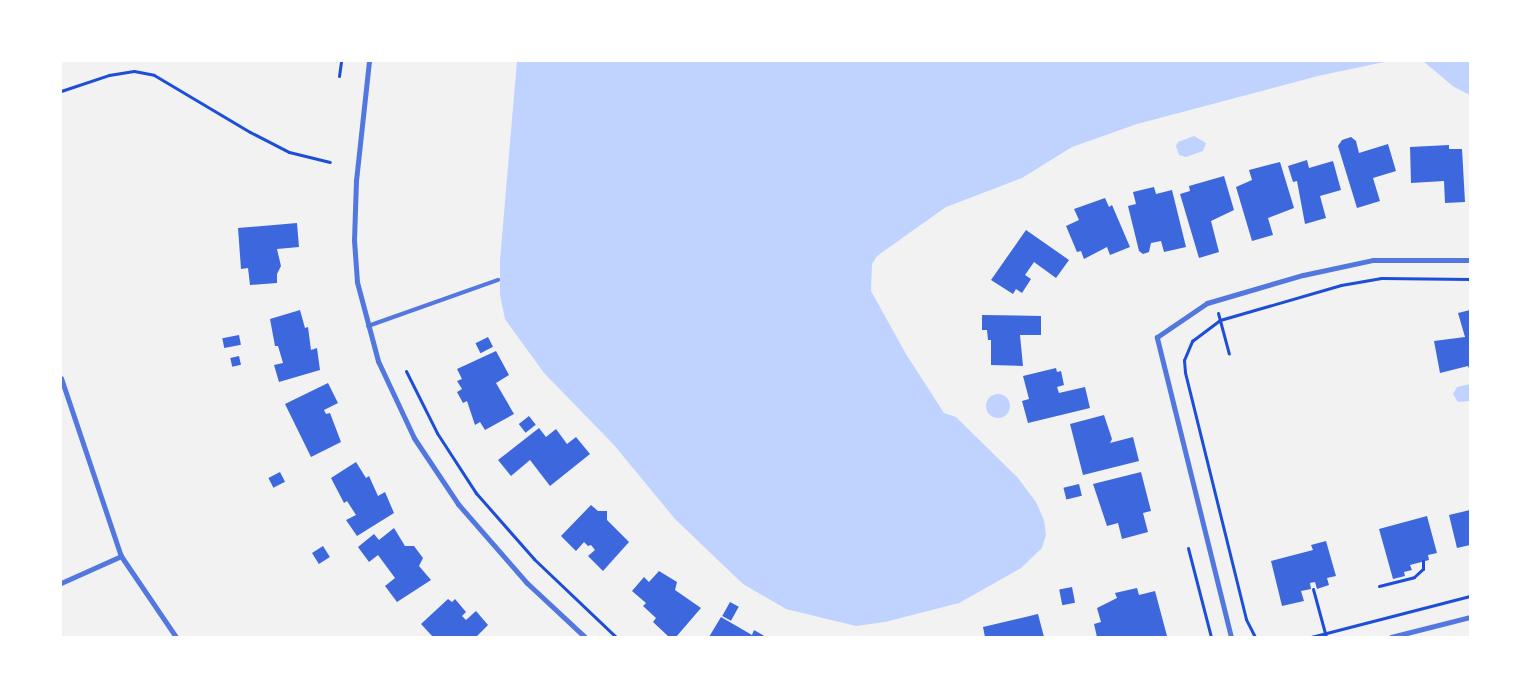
<!DOCTYPE html>
<html>
<head>
<meta charset="utf-8">
<style>
	body { margin:0 }
	#map { position:relative; width:1531px; height:698px; overflow:hidden; background:#f2f2f2; font-family:"DM Sans",sans-serif }
	div>[style] { position:absolute }
	.water>* { inset:0; background:#bfd3fe }
	.round { border-radius:50% }
	.building>* { inset:0; background:#3d67dc; transform-origin:0 0 }
	.path>* { height:3px; margin:-1.5px; padding:0 1.5px; transform-origin:1.5px; border-radius:1.5px; background:#1d4ed8 }
	.service>* { height:4px; margin:-2px; padding:0 2px; transform-origin:2px; border-radius:2px; background:#5277de }
	.minor>* { height:5px; margin:-2.5px; padding:0 2.5px; transform-origin:2.5px; border-radius:2.5px; background:#5277de }
	span { translate:-50% -50%; white-space:nowrap; text-align:center; line-height:1.15; -webkit-text-stroke:4px #fff; paint-order:stroke }
	.frame { position:absolute; inset:0; border:62px solid #fff; pointer-events:none }
</style>
</head>
<body>
<div id="map">
	<div class="water">
		<div style="clip-path:polygon(517px 61px,1389px 61px,1318px 76px,1137px 124px,1072px 147px,1022px 178px,946px 207px,877px 256px,872px 264px,871px 291px,906px 354px,944px 413px,956px 417px,1018px 478px,1036px 502px,1044px 520px,1046px 535px,1042px 548px,1021px 568px,959px 603px,885px 622px,856px 626px,786px 609px,743px 584px,675px 519px,614px 445px,544px 373px,505px 319px,500px 295px,500px 260px)"></div>
		<div style="clip-path:polygon(1423px 61px,1470px 61px,1470px 95px,1454px 87px)"></div>
		<div style="clip-path:polygon(1194px 136px,1206px 143px,1203px 151px,1186px 157px,1179px 155px,1176px 146px,1178px 142px)"></div>
		<div style="clip-path:polygon(1470px 384px,1470px 401px,1458px 402px,1453px 394px,1457px 387px)"></div>
		<div class="round" style="left:986px;top:394px;width:24px;height:24px"></div>
	</div>
	<div class="building">
		<div style="clip-path:polygon(1351px 137px,1356px 141px,1359px 153px,1388px 144px,1396px 171px,1373px 178px,1380px 201px,1357px 208px,1338px 146px,1342px 140px)"></div>
		<div style="clip-path:polygon(1449px 145px,1449px 149px,1462px 149px,1465px 202px,1445px 203px,1444px 181px,1411px 183px,1410px 147px)"></div>
		<div style="clip-path:polygon(1307px 160px,1309px 168px,1333px 161px,1341px 190px,1320px 196px,1326px 218px,1305px 224px,1297px 181px,1293px 182px,1288px 166px)"></div>
		<div style="clip-path:polygon(1280px 162px,1294px 208px,1268px 218px,1273px 235px,1252px 241px,1236px 187px,1252px 180px,1249px 170px)"></div>
		<div style="clip-path:polygon(1224px 176px,1234px 210px,1211px 221px,1219px 252px,1199px 258px,1180px 194px,1190px 191px,1189px 186px)"></div>
		<div style="clip-path:polygon(1154px 187px,1156px 194px,1172px 190px,1186px 247px,1164px 252px,1161px 241px,1151px 243px,1149px 252px,1143px 254px,1139px 251px,1128px 206px,1136px 204px,1133px 192px)"></div>
		<div style="clip-path:polygon(1105px 198px,1109px 207px,1112px 205px,1130px 247px,1110px 255px,1107px 247px,1084px 259px,1081px 251px,1077px 252px,1066px 226px,1079px 220px,1074px 209px)"></div>
		<div style="clip-path:polygon(297px 223px,299px 247px,277px 249px,281px 266px,277px 274px,277px 283px,250px 285px,248px 268px,241px 269px,238px 228px)"></div>
		<div style="clip-path:polygon(1026px 230px,1069px 260px,1056px 278px,1034px 262px,1025px 275px,1031px 279px,1022px 293px,1016px 289px,1013px 294px,991px 280px)"></div>
		<div style="clip-path:polygon(300px 310px,305px 328px,308px 327px,311px 350px,317px 348px,320px 370px,279px 382px,274px 365px,283px 363px,278px 346px,275px 346px,270px 319px)"></div>
		<div style="clip-path:polygon(1470px 310px,1470px 371px,1468px 366px,1440px 373px,1434px 341px,1465px 337px,1458px 313px)"></div>
		<div style="clip-path:polygon(982px 315px,1041px 316px,1041px 335px,1020px 335px,1023px 366px,991px 365px,991px 340px,988px 340px,987px 330px,982px 330px)"></div>
		<div style="left:239px;top:335px;width:10px;height:17px;rotate:79deg"></div>
		<div style="left:488px;top:337px;width:11px;height:14px;rotate:63deg"></div>
		<div style="clip-path:polygon(496px 351px,509px 375px,496px 383px,514px 414px,485px 430px,480px 422px,475px 425px,467px 401px,463px 403px,457px 392px,462px 389px,457px 381px,462px 379px,457px 369px)"></div>
		<div style="left:239px;top:356px;width:9px;height:9px;rotate:77deg"></div>
		<div style="clip-path:polygon(1056px 368px,1057px 372px,1061px 371px,1064px 385px,1057px 387px,1059px 393px,1085px 387px,1090px 408px,1028px 423px,1022px 401px,1029px 399px,1023px 376px)"></div>
		<div style="clip-path:polygon(328px 383px,338px 403px,324px 410px,326px 414px,330px 413px,341px 442px,311px 457px,285px 404px)"></div>
		<div style="clip-path:polygon(1104px 415px,1112px 439px,1110px 443px,1133px 437px,1139px 461px,1083px 475px,1070px 424px)"></div>
		<div style="left:529px;top:416px;width:11px;height:13px;rotate:52deg"></div>
		<div style="clip-path:polygon(539px 428px,546px 437px,556px 429px,567px 444px,576px 437px,590px 454px,550px 486px,530px 460px,511px 476px,498px 460px)"></div>
		<div style="clip-path:polygon(356px 462px,366px 478px,369px 476px,378px 496px,385px 492px,394px 513px,357px 536px,346px 520px,356px 515px,347px 501px,344px 503px,331px 478px)"></div>
		<div style="left:280px;top:472px;width:11px;height:13px;rotate:63deg"></div>
		<div style="clip-path:polygon(1141px 472px,1151px 511px,1143px 513px,1148px 532px,1122px 539px,1118px 523px,1107px 526px,1093px 484px)"></div>
		<div style="left:1079px;top:484px;width:12px;height:16px;rotate:76deg"></div>
		<div style="clip-path:polygon(591px 505px,598px 511px,607px 511px,607px 520px,629px 542px,603px 571px,588px 556px,595px 550px,591px 545px,588px 546px,584px 542px,576px 551px,561px 536px)"></div>
		<div style="clip-path:polygon(1470px 510px,1470px 545px,1457px 548px,1449px 515px)"></div>
		<div style="clip-path:polygon(1427px 516px,1437px 553px,1428px 555px,1429px 560px,1410px 565px,1412px 570px,1404px 572px,1405px 576px,1393px 579px,1379px 529px)"></div>
		<div style="clip-path:polygon(394px 528px,405px 546px,414px 546px,423px 558px,419px 566px,431px 580px,397px 602px,385px 586px,395px 578px,378px 555px,369px 562px,358px 547px,374px 534px,379px 540px)"></div>
		<div style="clip-path:polygon(1326px 541px,1336px 576px,1327px 578px,1329px 585px,1317px 589px,1315px 582px,1310px 583px,1311px 589px,1301px 591px,1304px 601px,1282px 606px,1271px 561px,1313px 550px,1311px 545px)"></div>
		<div style="left:323px;top:546px;width:13px;height:13px;rotate:58deg"></div>
		<div style="clip-path:polygon(659px 571px,677px 582px,675px 590px,701px 608px,676px 637px,669px 637px,653px 622px,656px 618px,643px 606px,646px 603px,632px 591px,644px 577px,649px 582px)"></div>
		<div style="left:1072px;top:587px;width:16px;height:13px;rotate:79deg"></div>
		<div style="clip-path:polygon(1137px 588px,1139px 595px,1155px 591px,1167px 636px,1097px 637px,1094px 624px,1101px 622px,1097px 608px,1117px 598px,1115px 593px)"></div>
		<div style="clip-path:polygon(448px 599px,452px 602px,455px 599px,466px 612px,462px 616px,466px 620px,476px 611px,488px 625px,476px 637px,433px 637px,421px 624px)"></div>
		<div style="left:730px;top:602px;width:10px;height:16px;rotate:29deg"></div>
		<div style="clip-path:polygon(1038px 614px,1044px 637px,985px 637px,983px 627px)"></div>
		<div style="clip-path:polygon(721px 617px,752px 635px,754px 630px,766px 637px,709px 637px)"></div>
	</div>
	<div class="path">
		<div style="left:339px;top:76px;width:15px;rotate:-82deg"></div>
		<div style="left:61px;top:91px;width:51px;rotate:-18.4deg"></div>
		<div style="left:109px;top:75px;width:25px;rotate:-9deg"></div>
		<div style="left:134px;top:71px;width:20px;rotate:11deg"></div>
		<div style="left:154px;top:75px;width:112px;rotate:30.7deg"></div>
		<div style="left:250px;top:132px;width:44px;rotate:27.1deg"></div>
		<div style="left:289px;top:152px;width:42px;rotate:13.7deg"></div>
		<div style="left:1218px;top:313px;width:42px;rotate:75deg"></div>
		<div style="left:406px;top:371px;width:69px;rotate:63.4deg"></div>
		<div style="left:437px;top:433px;width:72px;rotate:57deg"></div>
		<div style="left:476px;top:493px;width:88px;rotate:48.7deg"></div>
		<div style="left:534px;top:559px;width:113px;rotate:43.6deg"></div>
		<div style="left:1188px;top:548px;width:92px;rotate:75.5deg"></div>
		<div style="left:1379px;top:586px;width:36px;rotate:-14deg"></div>
		<div style="left:1414px;top:577px;width:12px;rotate:-42deg"></div>
		<div style="left:1423px;top:569px;width:8px;rotate:-90deg"></div>
		<div style="left:1313px;top:589px;width:50px;rotate:74.8deg"></div>
		<div style="left:1255px;top:637px;width:20px;rotate:-117deg"></div>
		<div style="left:1246px;top:619px;width:254px;rotate:-103.9deg"></div>
		<div style="left:1185px;top:372px;width:12px;rotate:-95deg"></div>
		<div style="left:1184px;top:360px;width:21px;rotate:-67deg"></div>
		<div style="left:1192px;top:341px;width:35px;rotate:-37deg"></div>
		<div style="left:1220px;top:320px;width:126px;rotate:-16.1deg"></div>
		<div style="left:1341px;top:285px;width:41px;rotate:-9.9deg"></div>
		<div style="left:1381px;top:278px;width:89px;rotate:0.6deg"></div>
		<div style="left:1311px;top:637px;width:164px;rotate:-14.5deg"></div>
	</div>
	<div class="service">
		<div style="left:368px;top:326px;width:138px;rotate:-19.5deg"></div>
	</div>
	<div class="minor">
		<div style="left:369px;top:61px;width:120px;rotate:96.2deg"></div>
		<div style="left:356px;top:180px;width:60px;rotate:91.9deg"></div>
		<div style="left:354px;top:240px;width:42px;rotate:85.9deg"></div>
		<div style="left:357px;top:282px;width:82px;rotate:75.1deg"></div>
		<div style="left:378px;top:361px;width:85px;rotate:64.9deg"></div>
		<div style="left:414px;top:438px;width:79px;rotate:56.3deg"></div>
		<div style="left:458px;top:504px;width:105px;rotate:48.9deg"></div>
		<div style="left:527px;top:583px;width:79px;rotate:43deg"></div>
		<div style="left:61px;top:378px;width:188px;rotate:71.4deg"></div>
		<div style="left:121px;top:556px;width:98px;rotate:55.8deg"></div>
		<div style="left:61px;top:583px;width:66px;rotate:-24.2deg"></div>
		<div style="left:1231px;top:637px;width:309px;rotate:-103.9deg"></div>
		<div style="left:1157px;top:337px;width:60px;rotate:-34.2deg"></div>
		<div style="left:1207px;top:303px;width:100px;rotate:-16.3deg"></div>
		<div style="left:1303px;top:275px;width:72px;rotate:-12.1deg"></div>
		<div style="left:1373px;top:260px;width:97px"></div>
		<div style="left:1391px;top:637px;width:81px;rotate:-14.2deg"></div>
	</div>
	<div class="frame"></div>
</div>
</body>
</html>
